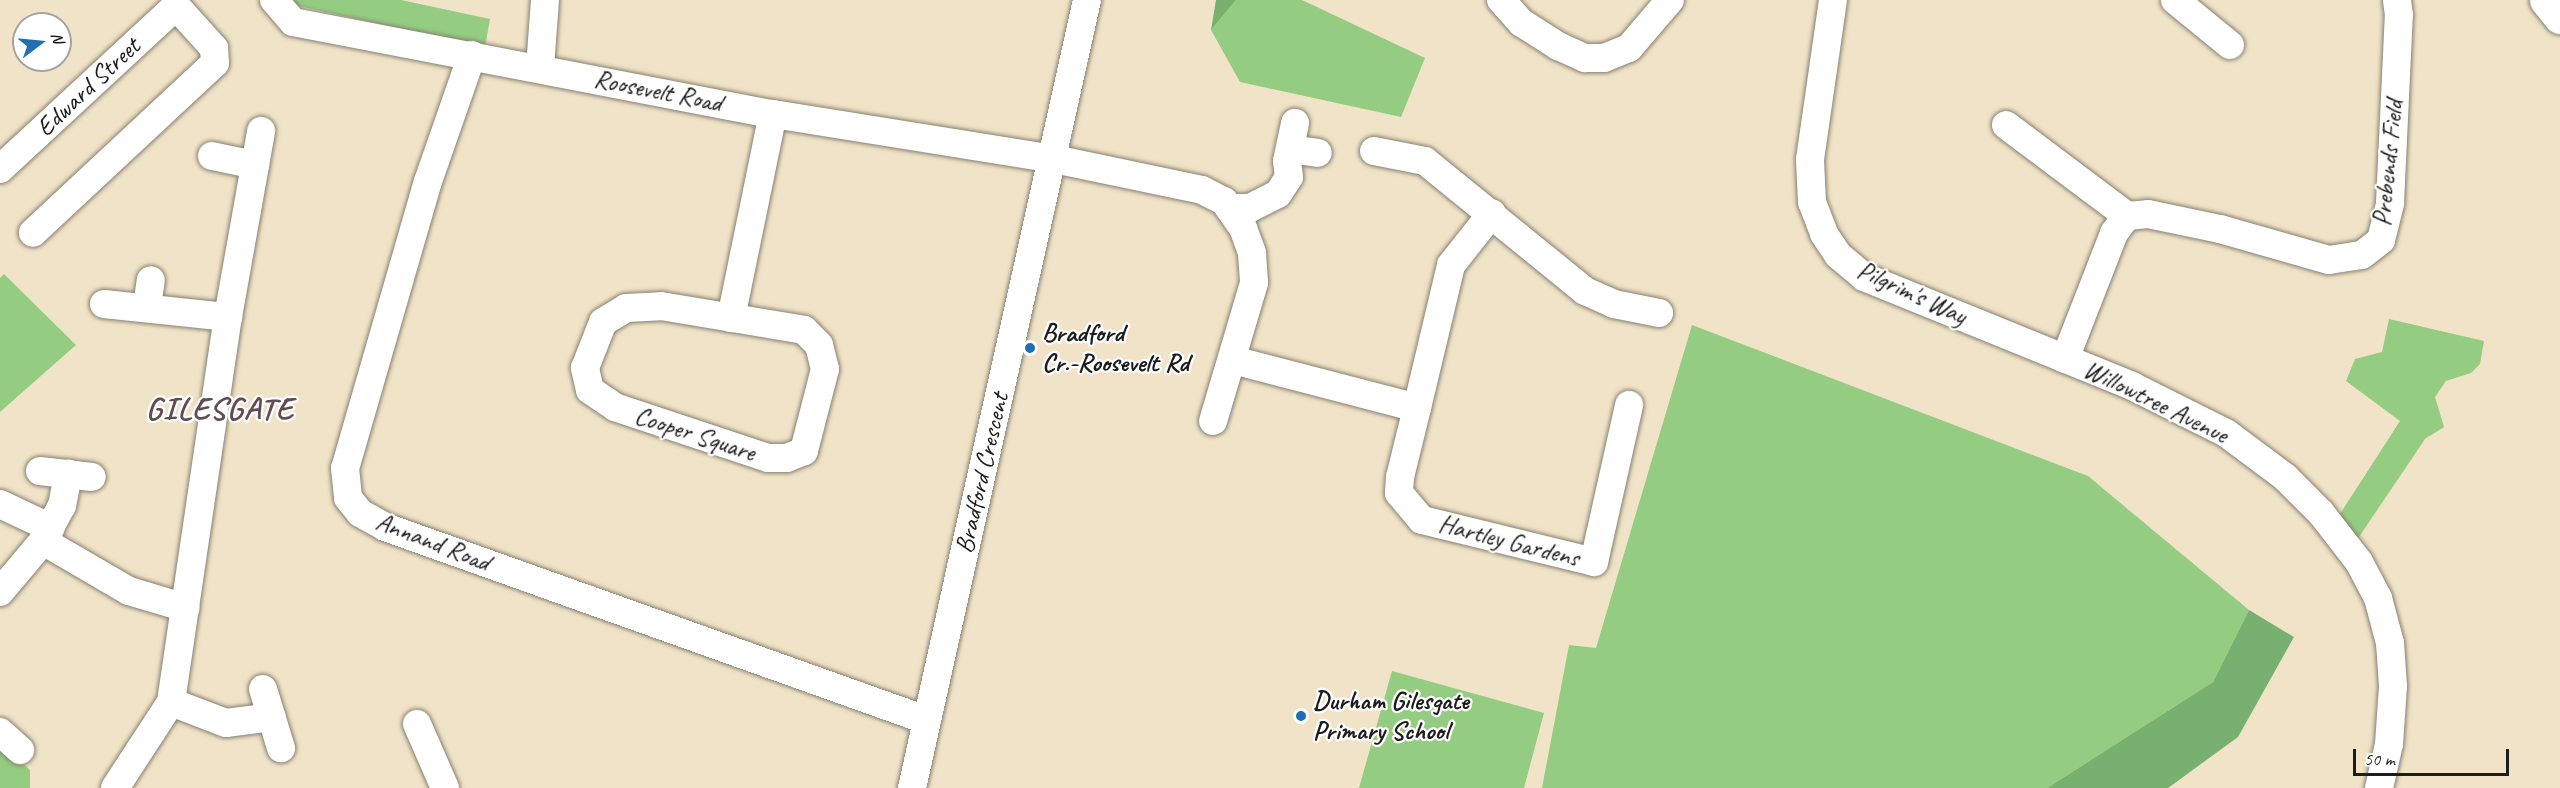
<!DOCTYPE html>
<html>
<head>
<meta charset="utf-8">
<style>
	body { margin:0 }
	#map { position:relative; width:2560px; height:788px; overflow:hidden; background:#f1e3c7; font-family:Caveat,sans-serif }
	div>[style] { position:absolute }
	.green>* { inset:0; background:#94cd81 }
	.forest>* { inset:0; background:#77b06f }
	.roads { filter:drop-shadow(0 0 2px #868072) drop-shadow(0 0 2px #868072) }
	.minor>* { height:28px; margin:-14px; padding:0 14px; transform-origin:14px; border-radius:14px; background:#fff }
	.highway>* { height:33px; margin:-16.5px; padding:0 16.5px; transform-origin:16.5px; border-radius:16.5px; background:#fff }
	.dots>* { width:16px; height:16px; translate:-50% -50%; box-sizing:border-box; border:3px solid #fff; border-radius:50% }
	span { translate:-50% -50%; white-space:nowrap; text-align:center; line-height:1.15; -webkit-text-stroke:4.5px #fff; paint-order:stroke }
	.street-label { font-size:26px; color:#1c1c1c }
	.poi-label { font-size:26px; color:#1c1c1c; font-weight:700 }
	.left { translate:0 -50%; text-align:left }
	.district-label { font-size:32px; color:#624c52; font-weight:700; letter-spacing:1.5px }
	.north { position:absolute; left:12px; top:12px; width:60px; height:60px; box-sizing:border-box; background:#fff; border:2px solid #a4a4a4; border-radius:50%; rotate:74deg; font-size:16px; font-weight:700; line-height:24px; text-align:center; color:#1c1c1c }
	.north::after { content:''; display:block; margin:auto; width:21px; height:27px; background:#1f6fb2; clip-path:polygon(50% 0,100% 100%,50% 72%,0 100%) }
	.scale { position:absolute; left:2353px; top:749px; width:156px; height:27px; box-sizing:border-box; border:3px solid #1c1c1c; border-top:0; padding-left:8px; font-size:18px; line-height:21px; white-space:nowrap; color:#1c1c1c; -webkit-text-stroke:4px #fff; paint-order:stroke }
</style>
</head>
<body>
<div id="map">
	<div class="green">
		<div style="clip-path:polygon(293px 0,401px 0,490px 19px,485px 47px,294px 5px)"></div>
		<div style="clip-path:polygon(1236px 0,1302px 0,1425px 58px,1401px 117px,1240px 82px,1211px 30px)"></div>
		<div style="clip-path:polygon(4px 274px,76px 345px,0 412px,0 278px)"></div>
		<div style="clip-path:polygon(2389px 319px,2484px 341px,2480px 364px,2471px 373px,2446px 381px,2435px 397px,2444px 427px,2425px 439px,2357px 540px,2338px 517px,2400px 421px,2346px 381px,2355px 359px,2382px 352px)"></div>
		<div style="clip-path:polygon(1692px 325px,2088px 476px,2249px 610px,2213px 682px,2047px 788px,1542px 788px,1569px 645px,1596px 648px)"></div>
		<div style="clip-path:polygon(1392px 671px,1544px 713px,1524px 788px,1359px 788px)"></div>
		<div style="clip-path:polygon(0 742px,30px 770px,30px 788px,0 788px)"></div>
	</div>
	<div class="forest">
		<div style="clip-path:polygon(1216px 0,1236px 0,1211px 30px)"></div>
		<div style="clip-path:polygon(2249px 610px,2294px 637px,2238px 737px,2168px 788px,2047px 788px,2213px 682px)"></div>
	</div>
	<div class="roads">
		<div class="minor">
			<div style="left:274px;top:0;width:29px;rotate:49deg"></div>
			<div style="left:293px;top:22px;width:489px;rotate:10.9deg"></div>
			<div style="left:773px;top:114px;width:285px;rotate:9.1deg"></div>
			<div style="left:1054px;top:159px;width:151px;rotate:11.8deg"></div>
			<div style="left:1202px;top:190px;width:25px;rotate:27deg"></div>
			<div style="left:1224px;top:201px;width:33px;rotate:55deg"></div>
			<div style="left:1243px;top:228px;width:27px;rotate:70deg"></div>
			<div style="left:1252px;top:253px;width:30px;rotate:86deg"></div>
			<div style="left:1254px;top:283px;width:144px;rotate:106.5deg"></div>
			<div style="left:1501px;top:0;width:31px;rotate:48deg"></div>
			<div style="left:1522px;top:23px;width:43px;rotate:32.6deg"></div>
			<div style="left:1558px;top:46px;width:30px;rotate:24deg"></div>
			<div style="left:1585px;top:58px;width:19px"></div>
			<div style="left:1604px;top:58px;width:27px;rotate:-22deg"></div>
			<div style="left:1629px;top:48px;width:63px;rotate:-49.5deg"></div>
			<div style="left:1833px;top:0;width:162px;rotate:98.2deg"></div>
			<div style="left:1810px;top:160px;width:42px;rotate:87.3deg"></div>
			<div style="left:1812px;top:202px;width:34px;rotate:69deg"></div>
			<div style="left:1824px;top:234px;width:25px;rotate:56deg"></div>
			<div style="left:1838px;top:255px;width:34px;rotate:40deg"></div>
			<div style="left:1864px;top:277px;width:289px;rotate:22.1deg"></div>
			<div style="left:2132px;top:386px;width:105px;rotate:26.6deg"></div>
			<div style="left:2226px;top:433px;width:74px;rotate:36.7deg"></div>
			<div style="left:2285px;top:477px;width:51px;rotate:45deg"></div>
			<div style="left:2321px;top:513px;width:62px;rotate:52.2deg"></div>
			<div style="left:2359px;top:562px;width:41px;rotate:62.2deg"></div>
			<div style="left:2378px;top:598px;width:47px;rotate:75.1deg"></div>
			<div style="left:2390px;top:643px;width:43px;rotate:86deg"></div>
			<div style="left:2393px;top:686px;width:58px;rotate:93.9deg"></div>
			<div style="left:2389px;top:744px;width:45px;rotate:102.8deg"></div>
			<div style="left:2175px;top:0;width:71px;rotate:39.3deg"></div>
			<div style="left:472px;top:55px;width:133px;rotate:109.2deg"></div>
			<div style="left:428px;top:181px;width:299px;rotate:106.1deg"></div>
			<div style="left:345px;top:468px;width:30px;rotate:84deg"></div>
			<div style="left:348px;top:498px;width:19px;rotate:51deg"></div>
			<div style="left:360px;top:513px;width:29px;rotate:29deg"></div>
			<div style="left:385px;top:527px;width:574px;rotate:19.63deg"></div>
			<div style="left:540px;top:68px;width:68px;rotate:-85.8deg"></div>
			<div style="left:2006px;top:125px;width:151px;rotate:36.9deg"></div>
			<div style="left:1290px;top:149px;width:28px;rotate:8deg"></div>
			<div style="left:1374px;top:151px;width:52px;rotate:11.1deg"></div>
			<div style="left:1425px;top:161px;width:206px;rotate:39.1deg"></div>
			<div style="left:1585px;top:291px;width:32px;rotate:24deg"></div>
			<div style="left:1614px;top:304px;width:46px;rotate:11.3deg"></div>
			<div style="left:212px;top:156px;width:44px;rotate:11.8deg"></div>
			<div style="left:0;top:169px;width:240px;rotate:-42.8deg"></div>
			<div style="left:176px;top:6px;width:57px;rotate:47.9deg"></div>
			<div style="left:214px;top:48px;width:15px;rotate:86deg"></div>
			<div style="left:215px;top:63px;width:249px;rotate:137deg"></div>
			<div style="left:1229px;top:208px;width:21px"></div>
			<div style="left:1250px;top:208px;width:31px;rotate:-27deg"></div>
			<div style="left:1278px;top:194px;width:20px;rotate:-57deg"></div>
			<div style="left:1289px;top:177px;width:16px;rotate:-97deg"></div>
			<div style="left:1287px;top:161px;width:39px;rotate:-78deg"></div>
			<div style="left:104px;top:304px;width:125px;rotate:6deg"></div>
			<div style="left:661px;top:306px;width:145px;rotate:9.5deg"></div>
			<div style="left:804px;top:330px;width:21px;rotate:45deg"></div>
			<div style="left:819px;top:345px;width:25px;rotate:76deg"></div>
			<div style="left:825px;top:369px;width:85px;rotate:104.4deg"></div>
			<div style="left:804px;top:451px;width:18px;rotate:158deg"></div>
			<div style="left:787px;top:458px;width:19px;rotate:180deg"></div>
			<div style="left:768px;top:458px;width:161px;rotate:-161.6deg"></div>
			<div style="left:615px;top:407px;width:30px;rotate:-146deg"></div>
			<div style="left:590px;top:390px;width:23px;rotate:-103deg"></div>
			<div style="left:585px;top:368px;width:49px;rotate:-68.6deg"></div>
			<div style="left:603px;top:322px;width:27px;rotate:-31deg"></div>
			<div style="left:626px;top:308px;width:35px;rotate:-3deg"></div>
			<div style="left:147px;top:307px;width:27px;rotate:-82deg"></div>
			<div style="left:731px;top:318px;width:208px;rotate:-78.4deg"></div>
			<div style="left:2065px;top:359px;width:135px;rotate:-68.7deg"></div>
			<div style="left:2114px;top:233px;width:21px;rotate:-53deg"></div>
			<div style="left:2127px;top:216px;width:21px;rotate:-5deg"></div>
			<div style="left:2148px;top:214px;width:74px;rotate:11.8deg"></div>
			<div style="left:2220px;top:229px;width:113px;rotate:15.9deg"></div>
			<div style="left:2329px;top:260px;width:33px;rotate:-9deg"></div>
			<div style="left:2362px;top:255px;width:24px;rotate:-38deg"></div>
			<div style="left:2381px;top:240px;width:38px;rotate:-76deg"></div>
			<div style="left:2390px;top:203px;width:188px;rotate:-87.3deg"></div>
			<div style="left:2399px;top:15px;width:15px;rotate:-98deg"></div>
			<div style="left:1233px;top:360px;width:190px;rotate:14.6deg"></div>
			<div style="left:1417px;top:408px;width:147px;rotate:-76.6deg"></div>
			<div style="left:1451px;top:265px;width:66px;rotate:-51.7deg"></div>
			<div style="left:1417px;top:408px;width:71px;rotate:103.8deg"></div>
			<div style="left:1400px;top:477px;width:16px;rotate:94deg"></div>
			<div style="left:1399px;top:493px;width:35px;rotate:50deg"></div>
			<div style="left:1422px;top:520px;width:177px;rotate:13.7deg"></div>
			<div style="left:1594px;top:562px;width:161px;rotate:-77.4deg"></div>
			<div style="left:40px;top:471px;width:52px;rotate:6.6deg"></div>
			<div style="left:0;top:504px;width:56px;rotate:25.2deg"></div>
			<div style="left:43px;top:541px;width:99px;rotate:30.2deg"></div>
			<div style="left:129px;top:591px;width:59px;rotate:16.6deg"></div>
			<div style="left:0;top:592px;width:67px;rotate:-49.9deg"></div>
			<div style="left:43px;top:541px;width:40px;rotate:-62deg"></div>
			<div style="left:62px;top:506px;width:33px;rotate:-79deg"></div>
			<div style="left:263px;top:689px;width:62px;rotate:73deg"></div>
			<div style="left:171px;top:702px;width:59px;rotate:20.9deg"></div>
			<div style="left:226px;top:723px;width:46px;rotate:-7.4deg"></div>
			<div style="left:417px;top:724px;width:70px;rotate:66.4deg"></div>
			<div style="left:0;top:732px;width:27px;rotate:42deg"></div>
			<div style="left:115px;top:788px;width:103px;rotate:-56.9deg"></div>
			<div style="left:171px;top:702px;width:389px;rotate:-81.6deg"></div>
			<div style="left:228px;top:317px;width:189px;rotate:-79.9deg"></div>
			<div style="left:912px;top:788px;width:807px;rotate:-77.48deg"></div>
		</div>
		<div class="highway">
			<div style="left:2546px;top:0;width:22px;rotate:51deg"></div>
		</div>
	</div>
	<div class="dots">
		<div style="left:1030px;top:348px;background:#1f6fb2"></div>
		<div style="left:1301px;top:716px;background:#1f6fb2"></div>
	</div>
	<div class="street-label">
		<span style="left:88px;top:87px;rotate:-43deg">Edward Street</span>
		<span style="left:658px;top:91px;rotate:11deg">Roosevelt Road</span>
		<span style="left:2388px;top:163px;rotate:-84deg">Prebends Field</span>
		<span style="left:1912px;top:293px;rotate:25deg">Pilgrim's Way</span>
		<span style="left:2156px;top:402px;rotate:26deg">Willowtree Avenue</span>
		<span style="left:695px;top:434px;rotate:18deg">Cooper Square</span>
		<span style="left:982px;top:473px;rotate:-77deg">Bradford Crescent</span>
		<span style="left:1509px;top:541px;rotate:14deg">Hartley Gardens</span>
		<span style="left:433px;top:542px;rotate:21deg">Annand Road</span>
	</div>
	<div class="poi-label">
		<span class="left" style="left:1042px;top:348px">Bradford<br>Cr.-Roosevelt Rd</span>
		<span class="left" style="left:1313px;top:716px">Durham Gilesgate<br>Primary School</span>
	</div>
	<div class="district-label">
		<span style="left:220px;top:409px">GILESGATE</span>
	</div>
	<div class="north">N</div>
	<div class="scale">50 m</div>
</div>
</body>
</html>
